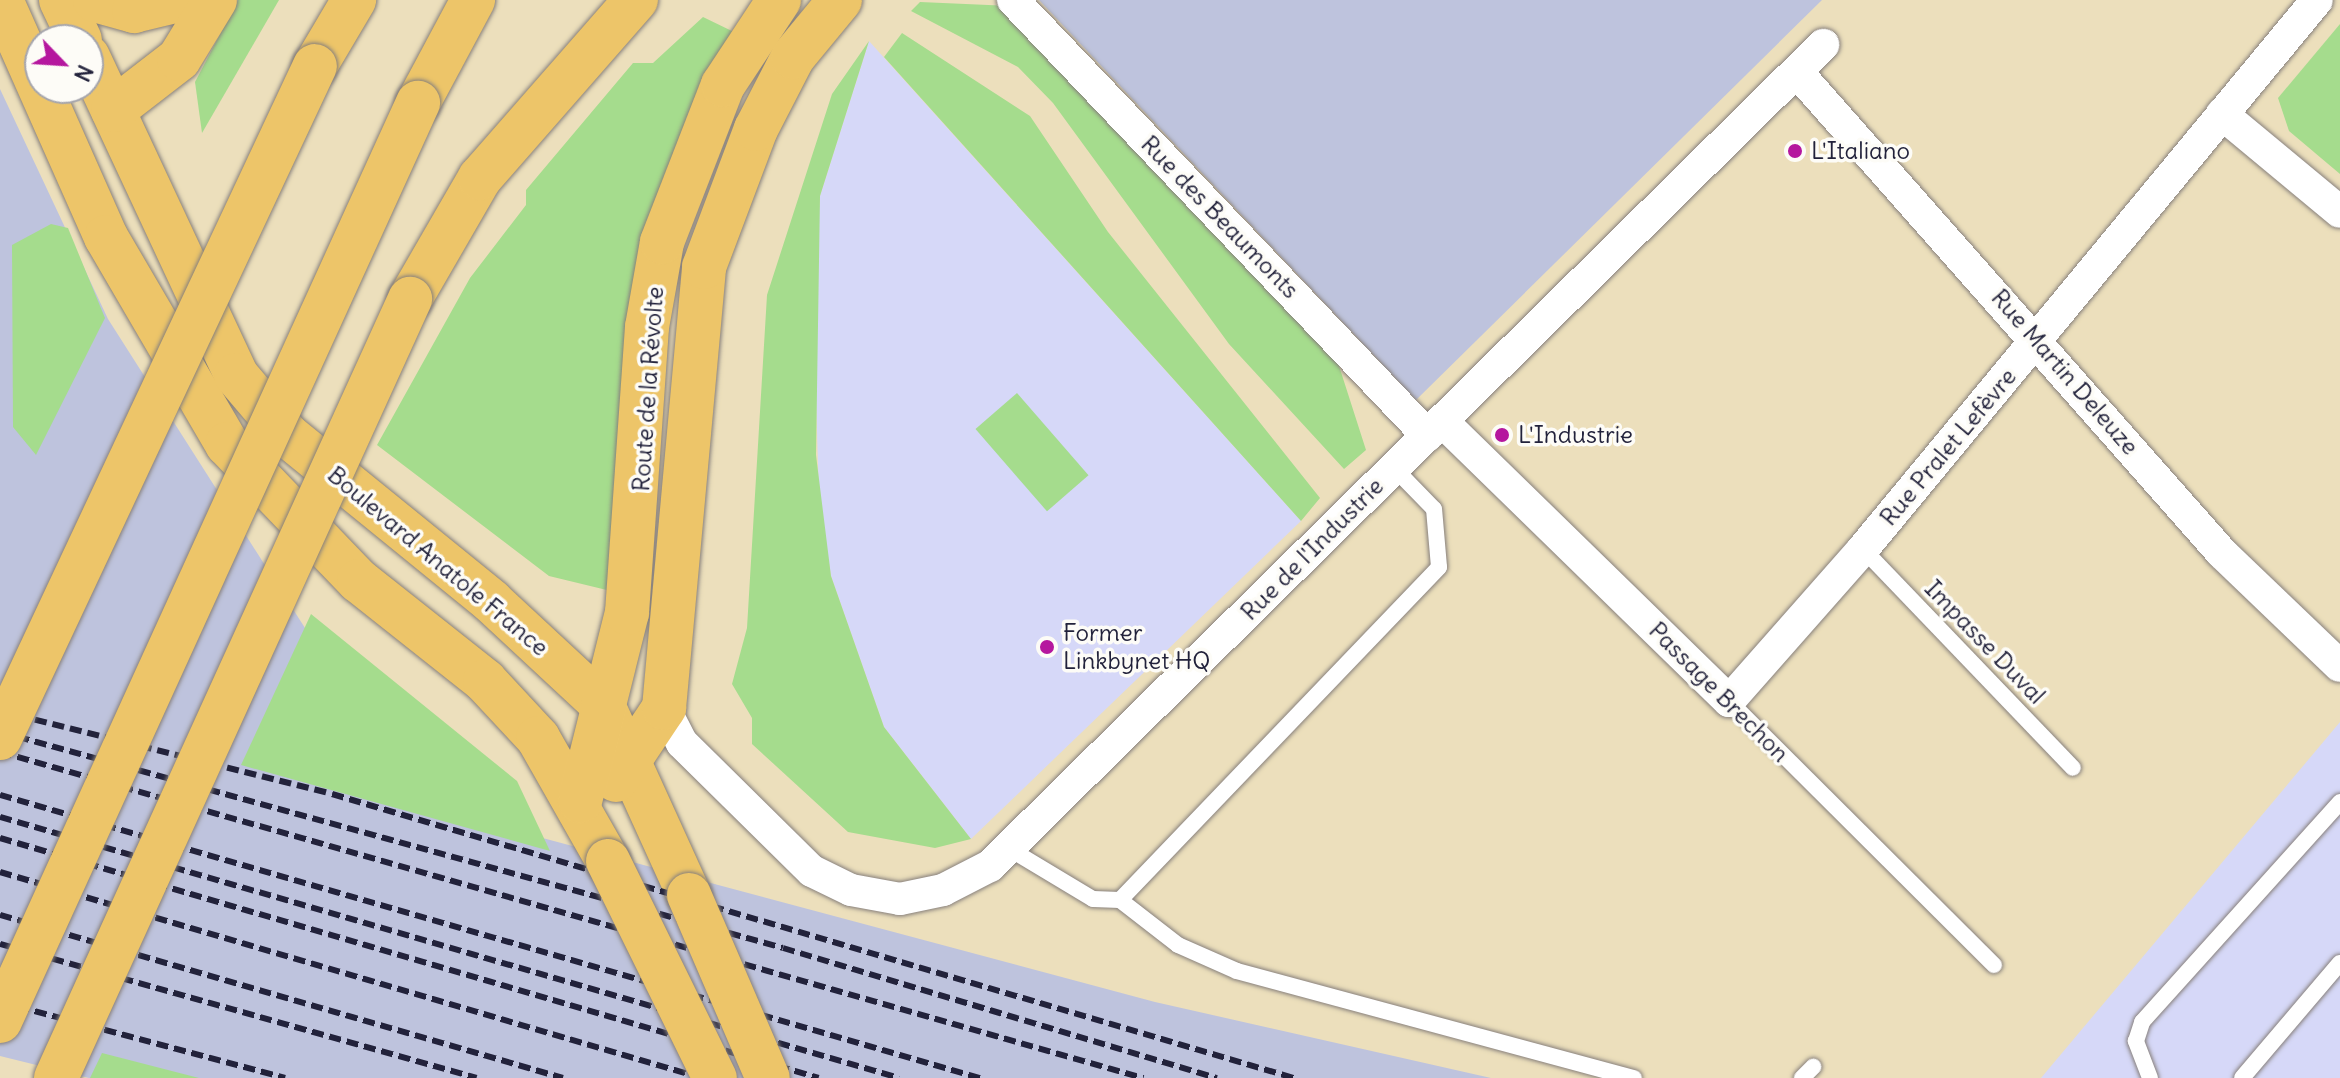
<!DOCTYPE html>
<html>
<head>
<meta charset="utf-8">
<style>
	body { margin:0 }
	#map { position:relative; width:2340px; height:1078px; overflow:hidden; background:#ecdfbc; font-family:Delius,sans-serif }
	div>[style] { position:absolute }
	.built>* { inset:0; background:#d6d8f8 }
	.industrial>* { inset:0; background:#bec3dd }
	.green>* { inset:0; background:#a5dc8d; transform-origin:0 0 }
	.roads { filter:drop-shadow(0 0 2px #87807c) drop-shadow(0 0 2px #87807c) }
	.lane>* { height:16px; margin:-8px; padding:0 8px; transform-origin:8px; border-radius:8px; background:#fff }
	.street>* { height:32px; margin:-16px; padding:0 16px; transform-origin:16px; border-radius:16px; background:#fff }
	.primary>* { height:44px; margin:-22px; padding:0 22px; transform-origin:22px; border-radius:22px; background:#edc569 }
	.highway>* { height:44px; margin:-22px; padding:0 22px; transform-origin:22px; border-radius:22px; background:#edc569 }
	.rail>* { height:6px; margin-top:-3px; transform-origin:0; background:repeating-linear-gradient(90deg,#22223b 0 12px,transparent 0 18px) }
	.bridges { filter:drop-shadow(0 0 2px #87807c) drop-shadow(0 0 2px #87807c) }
	.primary-bridge>* { height:44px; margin:-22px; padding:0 22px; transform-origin:22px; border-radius:22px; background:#edc569 }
	.highway-bridge>* { height:44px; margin:-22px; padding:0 22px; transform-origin:22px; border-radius:22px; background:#edc569 }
	.dots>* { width:22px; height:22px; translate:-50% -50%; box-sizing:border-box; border:4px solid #fdfcf7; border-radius:50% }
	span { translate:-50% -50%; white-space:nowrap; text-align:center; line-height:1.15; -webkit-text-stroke:7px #fdfcf7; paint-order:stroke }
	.poi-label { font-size:24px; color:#22223b }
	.left { translate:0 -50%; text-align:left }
	.street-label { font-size:24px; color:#22223b }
	.north { position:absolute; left:24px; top:24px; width:80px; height:80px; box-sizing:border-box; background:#fdfcf7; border:2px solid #a5a5ac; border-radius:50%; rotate:115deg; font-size:22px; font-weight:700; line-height:32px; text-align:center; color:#22223b }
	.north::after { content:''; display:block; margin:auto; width:28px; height:36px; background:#b5179e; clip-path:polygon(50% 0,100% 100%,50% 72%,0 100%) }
</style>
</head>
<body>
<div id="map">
	<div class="built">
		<div style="clip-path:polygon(869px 41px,1301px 521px,971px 839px,884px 727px,831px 576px,819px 498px,813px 296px,820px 196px)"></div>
		<div style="clip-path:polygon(2340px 722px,2340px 1078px,2041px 1078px)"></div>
	</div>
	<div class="industrial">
		<div style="clip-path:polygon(1039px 0,1822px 0,1416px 400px)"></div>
		<div style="clip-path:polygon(0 89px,108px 319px,312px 639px,498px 826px,1155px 1002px,1491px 1078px,89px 1078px,0 1056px)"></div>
	</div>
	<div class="green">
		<div style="clip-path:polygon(238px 0,279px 0,202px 133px,195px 82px)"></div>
		<div style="clip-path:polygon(920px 2px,1011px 6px,1332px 344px,1366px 450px,1344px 469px,1229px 344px,1053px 103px,1018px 67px,911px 11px)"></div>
		<div style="clip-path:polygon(703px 17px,736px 33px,675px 155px,615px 592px,549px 576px,377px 445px,470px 278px,526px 205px,526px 190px,633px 63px,653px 63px)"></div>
		<div style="clip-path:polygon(2340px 24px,2340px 174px,2289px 131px,2278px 98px)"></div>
		<div style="clip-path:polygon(902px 33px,1030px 116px,1108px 232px,1320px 498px,1301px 521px,884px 57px)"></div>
		<div style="clip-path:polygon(869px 41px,820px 196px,816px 455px,831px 576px,884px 727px,971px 839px,935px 848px,848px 832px,752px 744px,752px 718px,732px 684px,747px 628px,767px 295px,832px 94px)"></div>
		<div style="clip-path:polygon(51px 224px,68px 228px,105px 318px,36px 455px,13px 427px,12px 245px)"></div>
		<div style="left:1017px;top:393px;width:109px;height:55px;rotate:49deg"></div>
		<div style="clip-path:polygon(311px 614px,517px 781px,550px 851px,241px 765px)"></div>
		<div style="clip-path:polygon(102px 1053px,199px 1078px,90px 1078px)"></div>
	</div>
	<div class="roads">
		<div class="lane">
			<div style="left:1863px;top:549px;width:303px;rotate:46.2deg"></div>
			<div style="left:1729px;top:701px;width:374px;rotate:44.9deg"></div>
			<div style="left:1008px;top:848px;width:99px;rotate:31deg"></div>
			<div style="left:1093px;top:899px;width:27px;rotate:2deg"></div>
			<div style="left:1120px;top:900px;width:461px;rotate:-46.2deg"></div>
			<div style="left:1439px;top:567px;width:58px;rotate:-94.9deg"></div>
			<div style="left:1434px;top:509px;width:57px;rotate:-134.3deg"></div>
			<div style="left:1120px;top:900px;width:73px;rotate:37.8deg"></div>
			<div style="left:1178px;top:945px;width:64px;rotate:23.8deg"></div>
			<div style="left:1237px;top:971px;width:411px;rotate:15.1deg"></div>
			<div style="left:1802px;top:1078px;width:16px;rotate:-45deg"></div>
			<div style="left:2150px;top:1078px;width:40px;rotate:-111deg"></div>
			<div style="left:2136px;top:1041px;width:20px;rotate:-72deg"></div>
			<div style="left:2142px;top:1022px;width:296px;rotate:-48deg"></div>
			<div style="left:2242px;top:1078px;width:151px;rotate:-49.6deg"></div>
		</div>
		<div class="street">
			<div style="left:1013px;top:0;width:601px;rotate:46.42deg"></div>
			<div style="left:1797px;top:72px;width:642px;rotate:48.54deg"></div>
			<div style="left:2222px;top:553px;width:163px;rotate:43.8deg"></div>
			<div style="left:2222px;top:114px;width:153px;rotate:39.7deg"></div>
			<div style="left:1442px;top:421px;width:401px;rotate:44.3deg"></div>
			<div style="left:1729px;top:701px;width:203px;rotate:-48.6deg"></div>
			<div style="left:1863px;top:549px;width:712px;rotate:-50.41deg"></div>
			<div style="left:664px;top:708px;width:39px;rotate:63deg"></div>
			<div style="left:682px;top:743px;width:182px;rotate:44.6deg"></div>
			<div style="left:812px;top:871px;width:43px;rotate:26deg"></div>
			<div style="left:851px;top:890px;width:50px;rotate:10.4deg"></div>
			<div style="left:900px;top:899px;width:44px;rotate:-11.8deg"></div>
			<div style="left:943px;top:890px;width:53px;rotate:-27.1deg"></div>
			<div style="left:990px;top:866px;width:1170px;rotate:-44.58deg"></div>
		</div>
		<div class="primary">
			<div style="left:1px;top:0;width:259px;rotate:66.1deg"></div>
			<div style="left:106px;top:237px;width:240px;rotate:59.7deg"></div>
			<div style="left:227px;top:444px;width:190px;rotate:46.1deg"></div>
			<div style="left:359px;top:581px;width:161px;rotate:38.4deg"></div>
			<div style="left:485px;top:681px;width:78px;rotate:47.1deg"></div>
			<div style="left:538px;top:738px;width:142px;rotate:60.4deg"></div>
			<div style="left:61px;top:0;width:44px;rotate:64.6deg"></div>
			<div style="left:88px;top:57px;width:351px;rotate:65deg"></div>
			<div style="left:236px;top:375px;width:79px;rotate:49.6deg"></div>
			<div style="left:287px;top:435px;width:263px;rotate:39.1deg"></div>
			<div style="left:491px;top:601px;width:153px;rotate:42.9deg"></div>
			<div style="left:603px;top:705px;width:209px;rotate:65.6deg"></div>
			<div style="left:616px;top:780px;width:87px;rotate:-56.3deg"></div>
			<div style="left:664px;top:708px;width:443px;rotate:-84.8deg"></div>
			<div style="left:704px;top:267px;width:147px;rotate:-69.4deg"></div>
			<div style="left:756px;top:129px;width:81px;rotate:-62.8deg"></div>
			<div style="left:793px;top:57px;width:74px;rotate:-50.5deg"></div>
			<div style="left:580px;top:801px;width:194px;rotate:-76deg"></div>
			<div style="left:627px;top:613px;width:287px;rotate:-86deg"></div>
			<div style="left:647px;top:327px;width:86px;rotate:-80deg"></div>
			<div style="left:662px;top:242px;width:168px;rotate:-68.8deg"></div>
			<div style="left:723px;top:85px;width:102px;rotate:-56.6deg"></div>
		</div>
		<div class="highway">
			<div style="left:95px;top:0;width:41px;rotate:15.8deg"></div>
			<div style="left:134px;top:11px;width:46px;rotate:-13.7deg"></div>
			<div style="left:315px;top:66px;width:77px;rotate:-59.4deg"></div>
			<div style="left:418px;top:103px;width:117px;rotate:-61.9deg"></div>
			<div style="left:113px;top:110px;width:83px;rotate:-37.7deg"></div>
			<div style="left:179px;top:59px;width:69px;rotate:-58.6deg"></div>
			<div style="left:410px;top:299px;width:140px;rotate:-60deg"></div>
			<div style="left:480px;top:178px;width:237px;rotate:-48.8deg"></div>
		</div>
	</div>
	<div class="rail">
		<div style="left:0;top:711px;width:342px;rotate:14deg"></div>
		<div style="left:332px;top:794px;width:1003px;rotate:16.45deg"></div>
		<div style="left:0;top:732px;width:812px;rotate:15.42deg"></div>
		<div style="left:783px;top:948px;width:453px;rotate:16.7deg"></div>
		<div style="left:0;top:752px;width:1189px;rotate:15.92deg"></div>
		<div style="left:0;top:795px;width:1020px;rotate:16.11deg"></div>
		<div style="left:0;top:817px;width:936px;rotate:16.19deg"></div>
		<div style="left:0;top:838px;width:853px;rotate:16.33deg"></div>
		<div style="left:0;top:872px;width:732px;rotate:16.35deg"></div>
		<div style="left:0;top:915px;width:586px;rotate:16.15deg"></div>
		<div style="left:0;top:944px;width:495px;rotate:15.7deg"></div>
		<div style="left:0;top:1002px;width:295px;rotate:14.9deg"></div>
	</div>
	<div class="bridges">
		<div class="primary-bridge">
			<div style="left:608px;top:861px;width:242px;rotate:63.8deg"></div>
			<div style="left:689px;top:895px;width:199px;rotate:66.7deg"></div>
		</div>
		<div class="highway-bridge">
			<div style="left:0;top:738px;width:742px;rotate:-64.89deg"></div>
			<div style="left:0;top:1021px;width:1009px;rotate:-65.52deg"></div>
			<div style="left:56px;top:1078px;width:856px;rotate:-65.56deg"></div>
		</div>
	</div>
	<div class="dots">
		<div style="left:1795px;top:151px;background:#b5179e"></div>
		<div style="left:1502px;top:435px;background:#b5179e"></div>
		<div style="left:1047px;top:647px;background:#b5179e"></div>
	</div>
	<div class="poi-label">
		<span class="left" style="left:1811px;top:151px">L'Italiano</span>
		<span class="left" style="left:1518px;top:435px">L'Industrie</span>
		<span class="left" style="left:1063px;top:647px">Former<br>Linkbynet HQ</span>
	</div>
	<div class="street-label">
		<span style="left:1220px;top:217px;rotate:46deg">Rue des Beaumonts</span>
		<span style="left:2065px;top:372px;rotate:49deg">Rue Martin Deleuze</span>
		<span style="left:648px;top:389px;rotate:-86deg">Route de la Révolte</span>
		<span style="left:1948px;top:447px;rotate:-50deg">Rue Pralet Lefèvre</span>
		<span style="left:1312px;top:549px;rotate:-45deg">Rue de l'Industrie</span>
		<span style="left:438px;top:561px;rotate:40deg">Boulevard Anatole France</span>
		<span style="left:1985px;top:642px;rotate:46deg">Impasse Duval</span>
		<span style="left:1719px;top:692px;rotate:45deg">Passage Brechon</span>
	</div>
	<div class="north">N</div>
</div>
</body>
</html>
